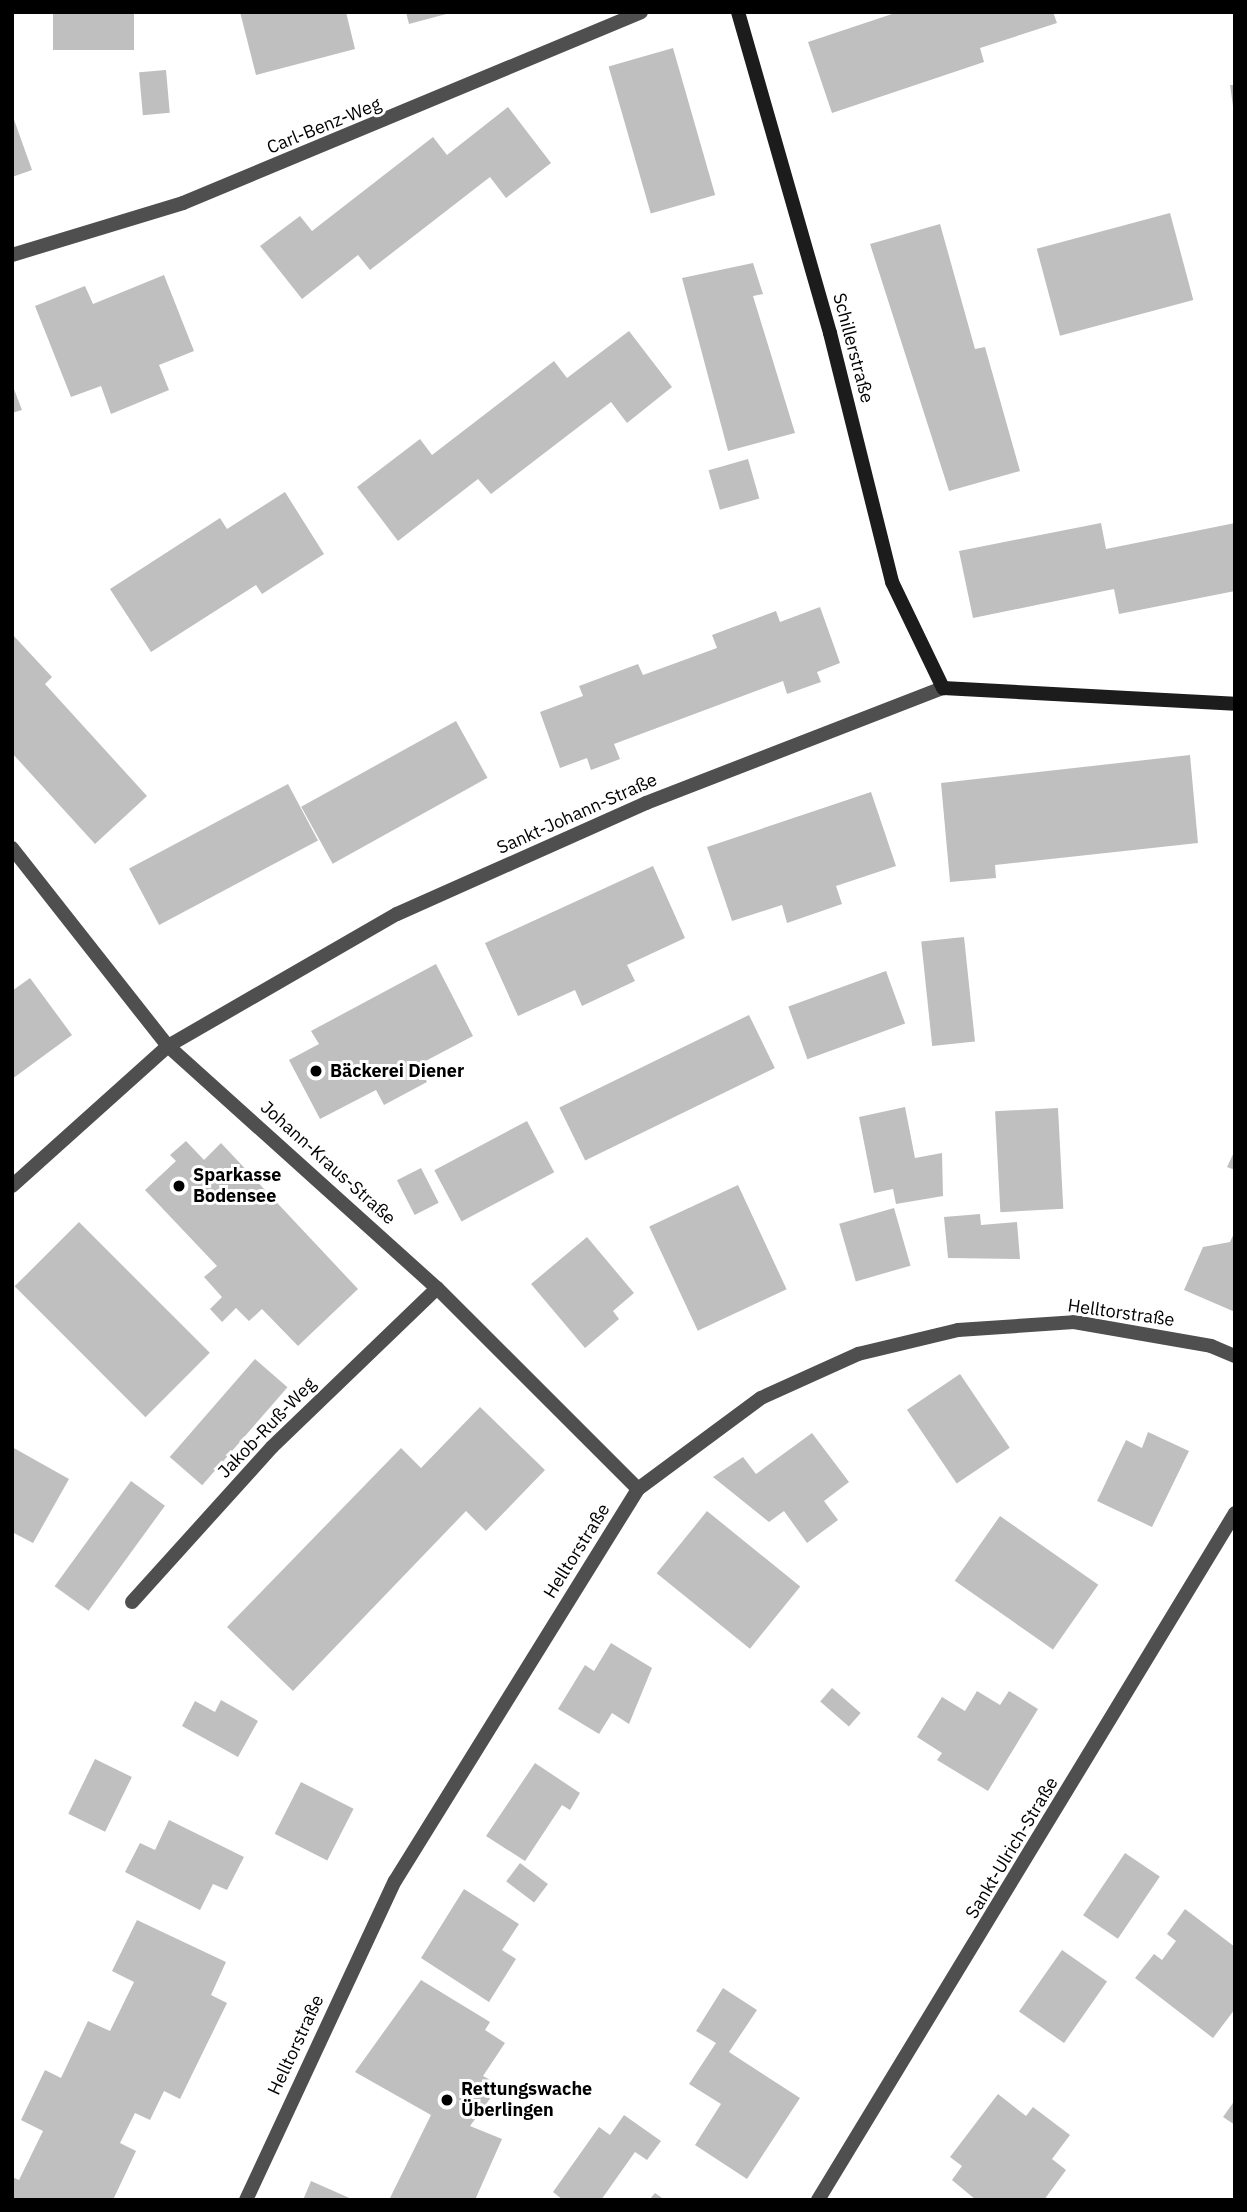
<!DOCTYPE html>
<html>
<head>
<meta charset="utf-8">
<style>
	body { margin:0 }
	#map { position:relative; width:1247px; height:2212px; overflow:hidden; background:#fff; font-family:"IBM Plex Sans",sans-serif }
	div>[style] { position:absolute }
	.building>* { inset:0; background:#bfbfbf; transform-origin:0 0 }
	.street>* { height:14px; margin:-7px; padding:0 7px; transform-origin:7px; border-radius:7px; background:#4f4f4f }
	.secondary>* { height:14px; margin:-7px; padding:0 7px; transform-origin:7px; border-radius:7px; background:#1c1c1c }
	.dots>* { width:19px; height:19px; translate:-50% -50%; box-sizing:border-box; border:4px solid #fff; border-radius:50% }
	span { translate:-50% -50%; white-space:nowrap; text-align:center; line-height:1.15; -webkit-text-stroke:6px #fff; paint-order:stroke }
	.street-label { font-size:18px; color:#000 }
	.poi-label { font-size:18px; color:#000; font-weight:700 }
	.left { translate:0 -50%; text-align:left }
	.frame { position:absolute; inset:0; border:14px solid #000; pointer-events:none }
</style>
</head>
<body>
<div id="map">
	<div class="building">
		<div style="left:53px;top:12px;width:81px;height:38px"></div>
		<div style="clip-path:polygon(240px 12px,346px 12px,355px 49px,256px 75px)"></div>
		<div style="clip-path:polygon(406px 12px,450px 12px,450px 13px,409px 24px)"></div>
		<div style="clip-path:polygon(898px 12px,1053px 12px,1057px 23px,980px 48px,984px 62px,832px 113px,808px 42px)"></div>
		<div style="left:673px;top:48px;width:153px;height:67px;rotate:74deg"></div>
		<div style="left:166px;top:70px;width:43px;height:27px;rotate:85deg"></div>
		<div style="clip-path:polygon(1230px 85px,1235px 85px,1235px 106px,1233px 106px)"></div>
		<div style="clip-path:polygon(508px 107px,551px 163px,506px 198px,490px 177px,370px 270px,358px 255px,302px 299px,260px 246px,300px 216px,312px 231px,433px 137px,447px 155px)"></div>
		<div style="clip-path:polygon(12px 114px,32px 170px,12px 177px)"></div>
		<div style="left:1170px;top:213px;width:90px;height:138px;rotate:75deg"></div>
		<div style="clip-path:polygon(940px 224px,975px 349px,985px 347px,1020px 471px,949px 491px,870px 244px)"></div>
		<div style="clip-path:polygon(753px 263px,763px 294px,753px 296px,795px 433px,728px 451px,682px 278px)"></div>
		<div style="clip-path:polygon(164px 275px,194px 351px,159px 365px,169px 390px,111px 414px,101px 386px,71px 397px,35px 306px,85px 286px,93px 304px)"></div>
		<div style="clip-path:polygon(629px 331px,672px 387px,627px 423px,611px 402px,491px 494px,478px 479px,398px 541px,357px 487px,420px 439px,432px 455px,554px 361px,567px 378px)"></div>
		<div style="clip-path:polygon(12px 384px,22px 410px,12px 413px)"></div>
		<div style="left:748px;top:459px;width:41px;height:41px;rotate:74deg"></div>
		<div style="clip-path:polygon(285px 492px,324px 554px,262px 594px,256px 585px,151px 652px,110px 589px,220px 518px,227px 529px)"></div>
		<div style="clip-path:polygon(1101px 523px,1106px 549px,1235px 523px,1235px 591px,1119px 614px,1114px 589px,973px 618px,959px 551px)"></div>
		<div style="clip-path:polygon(820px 607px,840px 663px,817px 672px,821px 682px,787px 694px,783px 681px,614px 744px,620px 759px,591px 770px,587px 758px,560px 768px,540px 712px,583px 696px,579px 686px,638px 664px,643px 675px,717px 648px,712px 635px,776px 611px,780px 622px)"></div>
		<div style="clip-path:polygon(12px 634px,52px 677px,45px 684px,147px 796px,95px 844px,12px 753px)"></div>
		<div style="left:456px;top:721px;width:65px;height:177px;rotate:61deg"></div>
		<div style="clip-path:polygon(1190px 755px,1198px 843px,995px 865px,996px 878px,950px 882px,941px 783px)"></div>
		<div style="left:288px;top:784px;width:64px;height:180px;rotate:62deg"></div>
		<div style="clip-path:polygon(871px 792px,896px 866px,836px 886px,842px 904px,787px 923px,782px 905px,732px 921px,707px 847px)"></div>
		<div style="clip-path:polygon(653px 866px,685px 938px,627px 965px,635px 981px,582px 1006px,575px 990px,518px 1016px,485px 943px)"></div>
		<div style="left:964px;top:937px;width:105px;height:43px;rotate:84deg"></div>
		<div style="clip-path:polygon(436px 964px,473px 1036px,418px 1065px,427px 1082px,384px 1105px,376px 1090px,320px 1119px,289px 1060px,319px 1044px,311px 1031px)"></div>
		<div style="left:886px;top:971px;width:56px;height:104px;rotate:70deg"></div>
		<div style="clip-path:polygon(30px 978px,72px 1035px,12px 1079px,12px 991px)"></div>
		<div style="left:749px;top:1015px;width:59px;height:211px;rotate:64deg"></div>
		<div style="clip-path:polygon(905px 1107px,915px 1158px,942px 1153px,943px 1196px,896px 1204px,893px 1189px,874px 1193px,859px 1117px)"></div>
		<div style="left:1058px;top:1108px;width:101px;height:63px;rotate:87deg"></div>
		<div style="left:527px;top:1121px;width:58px;height:105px;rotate:62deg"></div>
		<div style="clip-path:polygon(186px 1141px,204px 1160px,221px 1143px,358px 1289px,298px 1346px,262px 1309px,249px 1321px,236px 1308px,222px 1322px,210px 1309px,222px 1297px,204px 1277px,217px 1266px,145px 1190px,176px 1161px,170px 1155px)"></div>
		<div style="clip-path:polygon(1235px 1150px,1235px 1170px,1227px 1167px)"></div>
		<div style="left:421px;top:1168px;width:39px;height:27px;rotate:63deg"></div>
		<div style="left:738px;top:1185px;width:115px;height:98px;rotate:65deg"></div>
		<div style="left:894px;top:1208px;width:60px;height:57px;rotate:74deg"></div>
		<div style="clip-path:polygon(980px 1214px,981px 1225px,1017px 1222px,1020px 1259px,948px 1258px,944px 1217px)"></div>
		<div style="left:79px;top:1222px;width:185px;height:91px;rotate:45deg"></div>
		<div style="clip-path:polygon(1235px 1231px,1235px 1312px,1184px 1290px,1203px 1247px,1230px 1242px)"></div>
		<div style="clip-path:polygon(587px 1237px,634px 1293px,613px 1311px,619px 1319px,585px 1348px,531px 1284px)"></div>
		<div style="left:255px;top:1359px;width:43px;height:130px;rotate:41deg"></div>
		<div style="left:960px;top:1374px;width:89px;height:64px;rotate:56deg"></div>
		<div style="clip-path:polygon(480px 1407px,545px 1470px,486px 1531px,466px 1511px,293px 1691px,227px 1627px,401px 1448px,421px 1468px)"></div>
		<div style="clip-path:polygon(1148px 1432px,1189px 1451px,1152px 1527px,1097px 1501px,1126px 1440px,1142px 1448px)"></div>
		<div style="clip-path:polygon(812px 1433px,849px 1482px,824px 1501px,838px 1520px,807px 1543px,784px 1511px,769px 1522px,713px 1477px,743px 1457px,756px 1474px)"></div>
		<div style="clip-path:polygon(12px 1447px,69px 1479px,33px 1543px,12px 1532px)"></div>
		<div style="left:131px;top:1481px;width:42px;height:130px;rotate:36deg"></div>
		<div style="left:707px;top:1511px;width:120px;height:80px;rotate:39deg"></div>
		<div style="left:1000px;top:1516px;width:120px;height:79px;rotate:35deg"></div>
		<div style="clip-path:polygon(611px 1643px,652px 1668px,629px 1724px,612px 1713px,599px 1734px,558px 1709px,585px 1665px,594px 1671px)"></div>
		<div style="left:832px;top:1688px;width:38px;height:18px;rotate:41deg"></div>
		<div style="clip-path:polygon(977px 1691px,1000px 1705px,1009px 1691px,1038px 1709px,988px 1791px,937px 1760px,942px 1753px,917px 1737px,942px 1697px,965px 1711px)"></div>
		<div style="clip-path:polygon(221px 1700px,258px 1721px,238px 1757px,182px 1726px,195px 1701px,215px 1712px)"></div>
		<div style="left:95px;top:1759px;width:41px;height:61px;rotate:26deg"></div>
		<div style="clip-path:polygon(535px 1763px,580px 1793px,570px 1810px,562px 1805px,525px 1861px,486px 1836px)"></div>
		<div style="left:301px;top:1782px;width:59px;height:58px;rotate:27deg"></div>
		<div style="clip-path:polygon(169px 1820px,244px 1857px,227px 1890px,213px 1884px,200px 1910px,125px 1872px,140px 1843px,155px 1850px)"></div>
		<div style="left:1125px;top:1853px;width:42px;height:75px;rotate:34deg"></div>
		<div style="left:520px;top:1863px;width:35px;height:23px;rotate:37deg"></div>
		<div style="clip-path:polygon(464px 1889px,519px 1924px,502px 1950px,516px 1959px,489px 2002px,421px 1958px)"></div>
		<div style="clip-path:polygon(1185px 1909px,1235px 1947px,1235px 2009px,1213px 2038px,1135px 1978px,1154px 1954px,1162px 1960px,1176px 1941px,1167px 1934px)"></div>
		<div style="clip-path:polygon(137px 1920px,226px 1962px,211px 1995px,227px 2003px,180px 2099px,164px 2091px,150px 2120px,135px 2113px,120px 2143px,136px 2151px,113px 2200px,12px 2200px,12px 2177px,19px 2180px,43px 2131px,21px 2120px,45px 2070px,61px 2078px,88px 2021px,110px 2031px,134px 1982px,112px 1971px)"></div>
		<div style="left:1062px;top:1950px;width:55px;height:75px;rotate:35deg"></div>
		<div style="clip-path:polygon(421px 1980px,490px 2022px,485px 2030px,505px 2043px,483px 2076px,500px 2085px,470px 2126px,502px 2139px,475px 2200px,389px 2200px,431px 2115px,355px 2072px)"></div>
		<div style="clip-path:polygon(723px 1988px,757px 2010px,729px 2052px,800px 2098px,747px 2179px,695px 2145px,721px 2104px,689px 2084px,716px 2043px,696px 2031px)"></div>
		<div style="clip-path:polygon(998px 2094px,1026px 2116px,1033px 2107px,1070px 2135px,1052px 2159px,1066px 2170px,1044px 2200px,976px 2200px,952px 2180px,962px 2166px,950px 2157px)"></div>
		<div style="clip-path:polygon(1235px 2100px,1235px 2125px,1223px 2117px)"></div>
		<div style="clip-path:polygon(624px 2115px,661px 2141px,647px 2160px,635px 2152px,601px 2200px,563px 2200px,553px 2192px,599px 2127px,610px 2135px)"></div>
		<div style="clip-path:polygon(311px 2181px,354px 2200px,303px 2200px)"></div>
		<div style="clip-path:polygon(655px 2193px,665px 2200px,649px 2200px)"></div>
	</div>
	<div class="street">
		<div style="left:12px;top:255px;width:179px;rotate:-16.9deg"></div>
		<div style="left:183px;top:203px;width:496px;rotate:-22.6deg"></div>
		<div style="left:12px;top:848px;width:252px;rotate:51.8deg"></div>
		<div style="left:168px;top:1046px;width:362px;rotate:42deg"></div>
		<div style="left:437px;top:1288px;width:284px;rotate:45deg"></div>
		<div style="left:12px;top:1186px;width:210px;rotate:-41.9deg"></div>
		<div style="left:168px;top:1046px;width:264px;rotate:-30deg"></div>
		<div style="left:397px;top:914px;width:273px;rotate:-24deg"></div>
		<div style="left:646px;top:803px;width:318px;rotate:-21.2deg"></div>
		<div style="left:132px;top:1602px;width:209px;rotate:-47.9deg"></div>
		<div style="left:272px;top:1447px;width:229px;rotate:-43.9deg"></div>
		<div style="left:246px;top:2200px;width:352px;rotate:-65deg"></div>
		<div style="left:395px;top:1881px;width:461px;rotate:-58.2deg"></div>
		<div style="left:638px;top:1489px;width:153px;rotate:-36.5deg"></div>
		<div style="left:761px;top:1398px;width:107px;rotate:-24.4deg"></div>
		<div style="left:858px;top:1354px;width:103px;rotate:-13.5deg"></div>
		<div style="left:958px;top:1330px;width:116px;rotate:-3.9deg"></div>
		<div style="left:1074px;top:1322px;width:139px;rotate:9.9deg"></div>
		<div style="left:1211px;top:1346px;width:26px;rotate:23deg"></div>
		<div style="left:818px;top:2200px;width:804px;rotate:-58.74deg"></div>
	</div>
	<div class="secondary">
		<div style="left:738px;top:12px;width:334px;rotate:74deg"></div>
		<div style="left:830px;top:333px;width:257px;rotate:76deg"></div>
		<div style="left:892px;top:582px;width:118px;rotate:64.3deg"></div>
		<div style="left:943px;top:688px;width:292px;rotate:3.1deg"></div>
	</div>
	<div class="dots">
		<div style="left:316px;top:1071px;background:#000"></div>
		<div style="left:179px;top:1186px;background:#000"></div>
		<div style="left:447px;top:2100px;background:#000"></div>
	</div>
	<div class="street-label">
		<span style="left:324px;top:126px;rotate:-22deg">Carl-Benz-Weg</span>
		<span style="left:853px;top:348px;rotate:75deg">Schillerstraße</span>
		<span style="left:577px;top:814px;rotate:-24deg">Sankt-Johann-Straße</span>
		<span style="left:328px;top:1163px;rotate:42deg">Johann-Kraus-Straße</span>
		<span style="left:1121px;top:1313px;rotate:8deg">Helltorstraße</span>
		<span style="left:267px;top:1428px;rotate:-46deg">Jakob-Ruß-Weg</span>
		<span style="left:577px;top:1551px;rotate:-58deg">Helltorstraße</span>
		<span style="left:1012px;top:1848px;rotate:-59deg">Sankt-Ulrich-Straße</span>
		<span style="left:296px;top:2045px;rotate:-65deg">Helltorstraße</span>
	</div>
	<div class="poi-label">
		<span class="left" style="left:330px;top:1071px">Bäckerei Diener</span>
		<span class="left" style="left:193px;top:1186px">Sparkasse<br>Bodensee</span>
		<span class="left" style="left:461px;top:2100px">Rettungswache<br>Überlingen</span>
	</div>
	<div class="frame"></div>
</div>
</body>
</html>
